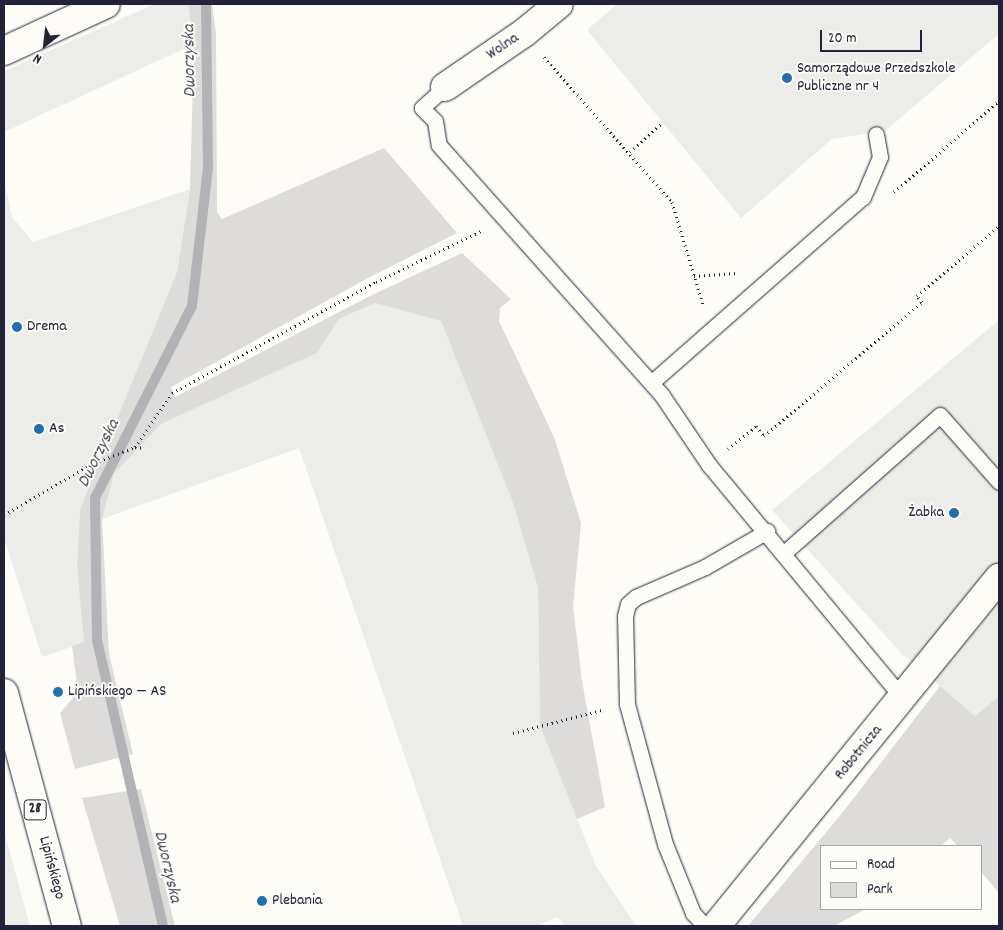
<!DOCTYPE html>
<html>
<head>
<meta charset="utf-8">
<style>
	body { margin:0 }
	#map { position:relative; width:1003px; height:930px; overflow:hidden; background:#fdfcf7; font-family:Dekko,sans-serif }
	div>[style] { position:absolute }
	.built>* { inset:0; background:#ecece9 }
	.green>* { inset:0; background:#dddcdb }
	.stream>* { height:10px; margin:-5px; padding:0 5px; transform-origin:5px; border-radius:5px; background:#b2b2b7 }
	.path>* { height:3px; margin-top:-1.5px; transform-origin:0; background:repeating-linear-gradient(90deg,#22223b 0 1px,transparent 0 5px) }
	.roads { filter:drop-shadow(0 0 1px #22223b) drop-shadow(0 0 1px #22223b) }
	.service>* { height:15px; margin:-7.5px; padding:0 7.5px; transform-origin:7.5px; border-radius:7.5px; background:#fdfcf7 }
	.minor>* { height:28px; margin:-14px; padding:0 14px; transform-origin:14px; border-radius:14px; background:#fdfcf7 }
	.primary>* { height:28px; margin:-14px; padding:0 14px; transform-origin:14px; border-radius:14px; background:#fdfcf7 }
	.dots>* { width:14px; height:14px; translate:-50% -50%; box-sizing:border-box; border:2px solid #fdfcf7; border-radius:50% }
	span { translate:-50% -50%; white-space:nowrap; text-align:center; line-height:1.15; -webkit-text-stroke:4px #fdfcf7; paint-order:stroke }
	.shield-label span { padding:1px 4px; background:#fdfcf7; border:1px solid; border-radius:4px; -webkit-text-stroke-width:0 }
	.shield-label { font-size:15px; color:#22223b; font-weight:700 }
	.street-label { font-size:16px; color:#22223b }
	.poi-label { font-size:16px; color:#22223b }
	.left { translate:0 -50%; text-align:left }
	.right { translate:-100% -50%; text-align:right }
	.water-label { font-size:18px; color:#545466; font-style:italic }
	.frame { position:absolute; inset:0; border:5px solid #22223b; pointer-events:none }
	.legend { position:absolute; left:820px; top:845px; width:162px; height:65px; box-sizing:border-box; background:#fdfcf7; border:1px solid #a5a5ac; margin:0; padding:6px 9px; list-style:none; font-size:15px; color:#22223b }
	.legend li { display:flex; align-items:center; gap:10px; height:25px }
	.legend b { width:25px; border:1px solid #a5a5ac }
	.north { position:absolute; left:20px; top:20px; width:50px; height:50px; -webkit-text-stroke:4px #fdfcf7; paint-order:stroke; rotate:209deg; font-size:14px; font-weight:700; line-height:20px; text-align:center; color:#22223b }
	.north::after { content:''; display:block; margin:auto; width:18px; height:22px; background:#22223b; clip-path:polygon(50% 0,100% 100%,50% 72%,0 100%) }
	.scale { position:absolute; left:820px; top:30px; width:102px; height:22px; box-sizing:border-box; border:2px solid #22223b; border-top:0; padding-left:6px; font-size:15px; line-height:18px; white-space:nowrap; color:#22223b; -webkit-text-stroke:4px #fdfcf7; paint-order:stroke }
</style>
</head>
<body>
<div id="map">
	<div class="built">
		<div style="clip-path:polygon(155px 4px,188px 4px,194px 44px,4px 132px,4px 71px)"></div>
		<div style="clip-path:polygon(617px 4px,999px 4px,999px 34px,885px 131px,832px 139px,741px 218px,587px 30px)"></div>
		<div style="clip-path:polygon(4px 180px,12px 217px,33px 242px,190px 189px,177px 272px,80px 509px,77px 566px,85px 642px,42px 657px,4px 538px)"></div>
		<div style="clip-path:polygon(375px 303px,441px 321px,513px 503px,538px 588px,540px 726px,596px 866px,636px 926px,565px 926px,557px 917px,537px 926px,463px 926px,299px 448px,102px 519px,114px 474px,161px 424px,317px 353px,339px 319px)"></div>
		<div style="clip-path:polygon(999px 320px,999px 696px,975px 716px,901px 653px,772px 510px)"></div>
		<div style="clip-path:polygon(4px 830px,13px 864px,30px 926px,4px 926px)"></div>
	</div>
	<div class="green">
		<div style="clip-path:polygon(188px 4px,212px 4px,216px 34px,217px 212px,222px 219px,384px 148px,457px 233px,370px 277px,171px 387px,175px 397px,372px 295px,462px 253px,511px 299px,500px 308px,499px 321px,554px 437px,581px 523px,573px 606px,582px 681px,605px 807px,577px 819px,540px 726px,538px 588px,513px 503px,441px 321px,375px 303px,339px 319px,317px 353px,161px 424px,114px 474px,102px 519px,109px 654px,133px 754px,75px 769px,60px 713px,78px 692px,72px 646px,84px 642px,77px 566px,80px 509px,177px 272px,190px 189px,194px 44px)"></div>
		<div style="clip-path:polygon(940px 686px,975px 716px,999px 696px,999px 893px,982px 873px,982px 846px,958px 846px,950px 838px,941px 846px,822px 846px,822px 909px,866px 909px,834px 926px,748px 926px,843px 812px)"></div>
		<div style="clip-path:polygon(141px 789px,175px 926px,120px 926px,82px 798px)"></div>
	</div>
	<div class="stream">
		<div style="left:163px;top:926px;width:293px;rotate:-103deg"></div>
		<div style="left:97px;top:641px;width:143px;rotate:-90.8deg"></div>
		<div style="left:95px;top:498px;width:215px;rotate:-63.2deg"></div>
		<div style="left:192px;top:306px;width:139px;rotate:-83.4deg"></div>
		<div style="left:208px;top:168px;width:164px;rotate:-90.7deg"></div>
	</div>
	<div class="path">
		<div style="left:544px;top:57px;width:193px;rotate:48.6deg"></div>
		<div style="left:672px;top:202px;width:108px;rotate:73.2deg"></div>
		<div style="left:630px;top:152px;width:45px;rotate:-42.3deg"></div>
		<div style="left:894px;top:192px;width:139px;rotate:-40.9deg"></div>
		<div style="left:694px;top:276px;width:42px;rotate:-4.1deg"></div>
		<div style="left:135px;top:447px;width:9px;rotate:6deg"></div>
		<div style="left:728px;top:449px;width:36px;rotate:-39deg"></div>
		<div style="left:756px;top:426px;width:13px;rotate:51deg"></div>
		<div style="left:764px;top:436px;width:207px;rotate:-40.3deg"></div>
		<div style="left:922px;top:302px;width:8px;rotate:-130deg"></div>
		<div style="left:917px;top:296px;width:108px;rotate:-40.5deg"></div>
		<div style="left:4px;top:515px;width:99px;rotate:-30.2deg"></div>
		<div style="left:90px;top:465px;width:48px;rotate:-21.8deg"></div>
		<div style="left:135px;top:447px;width:65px;rotate:-55.6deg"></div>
		<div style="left:172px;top:393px;width:232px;rotate:-28.6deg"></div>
		<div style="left:376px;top:282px;width:119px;rotate:-25.9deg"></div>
		<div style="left:513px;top:733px;width:92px;rotate:-14.5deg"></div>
	</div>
	<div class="roads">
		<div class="service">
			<div style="left:445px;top:87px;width:31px;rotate:138deg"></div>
			<div style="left:422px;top:108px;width:18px;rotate:45deg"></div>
			<div style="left:435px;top:121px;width:24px;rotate:81deg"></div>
			<div style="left:439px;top:145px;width:334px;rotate:48.3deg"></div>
			<div style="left:661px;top:394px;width:86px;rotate:55.9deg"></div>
			<div style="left:709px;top:465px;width:304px;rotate:50.3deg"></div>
			<div style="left:651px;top:383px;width:282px;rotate:-41.3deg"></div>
			<div style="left:863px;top:197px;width:43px;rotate:-67deg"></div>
			<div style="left:880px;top:157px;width:23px;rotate:-100deg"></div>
			<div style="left:784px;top:553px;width:208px;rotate:-41.5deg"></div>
			<div style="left:940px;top:415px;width:89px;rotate:48.6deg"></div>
			<div style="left:705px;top:926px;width:18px;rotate:-133deg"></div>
			<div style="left:693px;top:913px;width:74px;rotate:-112.1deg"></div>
			<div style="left:665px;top:844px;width:145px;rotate:-105.2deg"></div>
			<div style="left:627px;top:704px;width:88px;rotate:-91.3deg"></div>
			<div style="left:625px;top:616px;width:12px;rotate:-76deg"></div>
			<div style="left:628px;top:604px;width:11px;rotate:-41deg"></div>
			<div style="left:636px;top:597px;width:75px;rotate:-23.5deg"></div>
			<div style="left:705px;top:567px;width:72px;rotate:-30.1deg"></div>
		</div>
		<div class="minor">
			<div style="left:4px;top:51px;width:112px;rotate:-24.7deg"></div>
			<div style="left:445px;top:87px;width:96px;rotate:-34.4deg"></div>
			<div style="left:524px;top:33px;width:45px;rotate:-39.6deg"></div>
			<div style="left:716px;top:926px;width:449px;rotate:-50.9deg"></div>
		</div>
		<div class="primary">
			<div style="left:4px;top:693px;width:241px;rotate:74.9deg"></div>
		</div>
	</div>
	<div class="dots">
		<div style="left:787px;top:78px;background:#1f6fb2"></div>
		<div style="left:17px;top:327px;background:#1f6fb2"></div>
		<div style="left:39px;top:429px;background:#1f6fb2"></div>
		<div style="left:954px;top:513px;background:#1f6fb2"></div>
		<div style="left:58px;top:692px;background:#1f6fb2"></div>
		<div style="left:262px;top:901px;background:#1f6fb2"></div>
	</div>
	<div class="shield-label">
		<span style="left:35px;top:810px">28</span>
	</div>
	<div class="street-label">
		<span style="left:503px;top:47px;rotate:-34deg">Wolna</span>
		<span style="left:859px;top:753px;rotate:-51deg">Robotnicza</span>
		<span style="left:51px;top:868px;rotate:75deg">Lipińskiego</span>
	</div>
	<div class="poi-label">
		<span class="left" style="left:797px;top:78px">Samorządowe Przedszkole<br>Publiczne nr 4</span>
		<span class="left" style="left:27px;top:327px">Drema</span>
		<span class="left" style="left:49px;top:429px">As</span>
		<span class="right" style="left:944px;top:513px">Żabka</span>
		<span class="left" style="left:68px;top:692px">Lipińskiego — AS</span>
		<span class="left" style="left:272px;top:901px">Plebania</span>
	</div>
	<div class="water-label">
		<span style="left:191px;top:61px;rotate:-91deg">Dworzyska</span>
		<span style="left:100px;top:454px;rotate:-64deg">Dworzyska</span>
		<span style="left:166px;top:867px;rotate:77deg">Dworzyska</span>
	</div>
	<div class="frame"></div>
	<ul class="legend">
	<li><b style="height:6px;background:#fdfcf7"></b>Road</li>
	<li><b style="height:14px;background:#dddcdb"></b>Park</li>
	</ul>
	<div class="north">N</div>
	<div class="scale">20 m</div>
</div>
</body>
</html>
